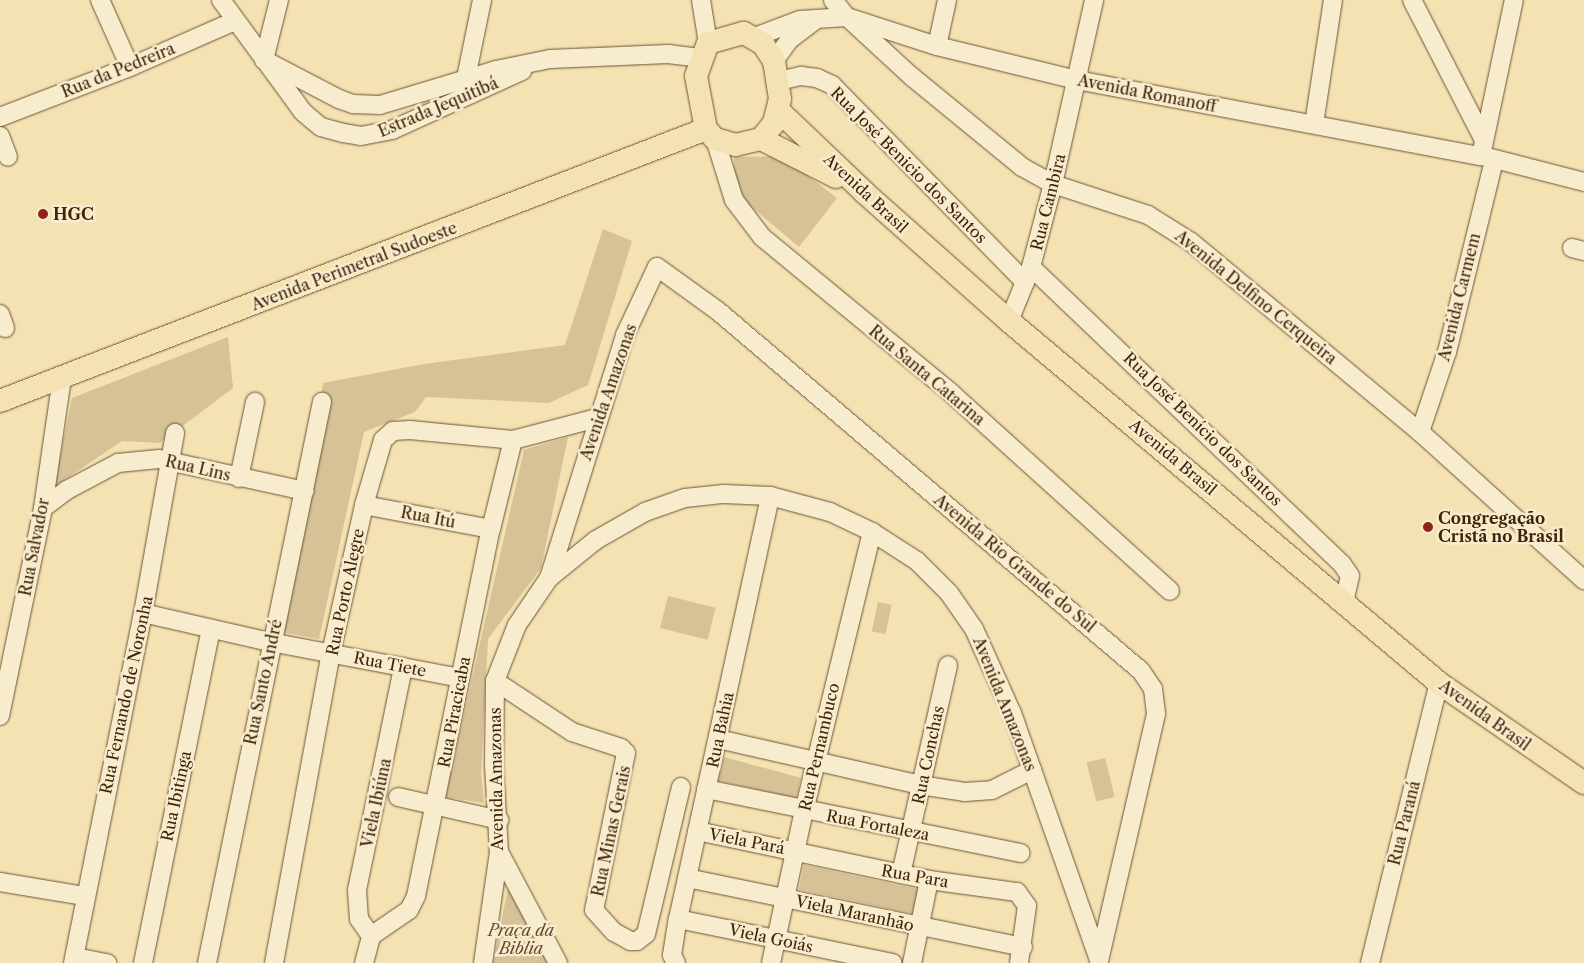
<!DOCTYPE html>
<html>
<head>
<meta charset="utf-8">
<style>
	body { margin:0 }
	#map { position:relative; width:1584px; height:963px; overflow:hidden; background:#f5e2b3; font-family:"Libre Caslon Text",serif }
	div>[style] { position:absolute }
	.green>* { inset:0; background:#d6c296; transform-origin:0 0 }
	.roads { filter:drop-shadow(0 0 1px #6c5434) drop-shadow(0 0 1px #6c5434) }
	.minor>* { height:18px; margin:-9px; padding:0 9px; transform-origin:9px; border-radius:9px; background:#f8ecce }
	.major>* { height:22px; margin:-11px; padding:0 11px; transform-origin:11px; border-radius:11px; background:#f5e2b3 }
	.dots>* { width:14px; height:14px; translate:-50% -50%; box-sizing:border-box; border:2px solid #f8ecce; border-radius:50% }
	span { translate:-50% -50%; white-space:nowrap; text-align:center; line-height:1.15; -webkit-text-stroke:5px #f8ecce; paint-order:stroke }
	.street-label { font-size:16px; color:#3f240a }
	.poi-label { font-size:16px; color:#3f240a; font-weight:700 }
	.left { translate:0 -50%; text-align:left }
	.park-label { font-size:16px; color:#654c2d; font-style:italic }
</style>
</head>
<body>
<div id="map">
	<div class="green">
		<div style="clip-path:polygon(782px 156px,837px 198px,799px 247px,748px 204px,735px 184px,734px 157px)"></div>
		<div style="clip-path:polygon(603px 229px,632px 241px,588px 385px,549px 403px,426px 397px,415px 412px,364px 432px,319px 639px,281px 632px,323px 383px,424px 364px,565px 345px)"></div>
		<div style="clip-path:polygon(228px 337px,233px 388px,160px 443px,122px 441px,54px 487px,72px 398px)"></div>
		<div style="clip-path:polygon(568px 437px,541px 568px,488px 639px,481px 774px,484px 803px,445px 797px,524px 450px)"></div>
		<div style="left:668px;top:596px;width:49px;height:33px;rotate:14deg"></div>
		<div style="left:878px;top:602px;width:14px;height:30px;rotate:12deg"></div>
		<div style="clip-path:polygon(724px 757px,801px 778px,796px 798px,718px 781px)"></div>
		<div style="left:1105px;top:758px;width:40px;height:19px;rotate:76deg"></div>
		<div style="left:804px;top:865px;width:122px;height:25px;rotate:12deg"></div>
		<div style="clip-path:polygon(509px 883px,556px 963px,493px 963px)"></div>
	</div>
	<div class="roads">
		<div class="minor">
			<div style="left:100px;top:0;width:73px;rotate:65.9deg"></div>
			<div style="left:221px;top:0;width:139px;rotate:53.8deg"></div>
			<div style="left:303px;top:112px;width:23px;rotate:40deg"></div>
			<div style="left:321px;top:127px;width:23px;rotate:15deg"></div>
			<div style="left:343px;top:133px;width:18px;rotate:9deg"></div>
			<div style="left:361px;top:136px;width:32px;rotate:-11deg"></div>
			<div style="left:392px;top:130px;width:143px;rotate:-24.4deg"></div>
			<div style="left:701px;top:0;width:44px;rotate:80.8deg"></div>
			<div style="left:833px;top:0;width:22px;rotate:51deg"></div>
			<div style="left:847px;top:17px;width:87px;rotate:42.7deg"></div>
			<div style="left:911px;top:76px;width:144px;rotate:39.3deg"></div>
			<div style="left:1022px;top:167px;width:35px;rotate:29deg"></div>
			<div style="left:1053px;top:184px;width:100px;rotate:18.1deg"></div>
			<div style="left:1148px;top:215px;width:51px;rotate:32.1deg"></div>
			<div style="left:1191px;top:242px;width:298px;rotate:39.7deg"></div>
			<div style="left:1420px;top:432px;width:221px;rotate:42.1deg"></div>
			<div style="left:1412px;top:0;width:157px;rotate:62.8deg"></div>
			<div style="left:755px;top:37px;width:48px;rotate:-20.7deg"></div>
			<div style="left:800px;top:20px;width:47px;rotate:-3.7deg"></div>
			<div style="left:847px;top:17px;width:95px;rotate:17.9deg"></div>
			<div style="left:937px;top:46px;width:144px;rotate:13.7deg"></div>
			<div style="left:1077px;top:80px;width:411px;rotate:10.7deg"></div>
			<div style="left:1481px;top:156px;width:159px;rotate:-78.1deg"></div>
			<div style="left:937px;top:46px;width:47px;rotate:-77.7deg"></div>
			<div style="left:264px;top:60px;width:85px;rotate:27.5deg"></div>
			<div style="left:339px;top:99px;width:15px;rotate:20deg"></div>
			<div style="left:353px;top:104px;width:27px;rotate:2deg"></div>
			<div style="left:380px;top:105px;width:121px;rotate:-16.8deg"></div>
			<div style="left:496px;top:70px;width:55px;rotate:-11.5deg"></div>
			<div style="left:550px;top:59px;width:118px;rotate:-2.4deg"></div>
			<div style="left:668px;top:54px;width:34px;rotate:7deg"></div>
			<div style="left:264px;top:60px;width:62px;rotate:-76deg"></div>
			<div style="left:774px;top:61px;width:26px;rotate:-54deg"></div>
			<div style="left:789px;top:40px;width:35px;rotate:-37deg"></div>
			<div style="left:466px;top:78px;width:80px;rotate:-78.4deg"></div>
			<div style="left:779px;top:81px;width:23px;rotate:-13deg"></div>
			<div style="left:801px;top:76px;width:16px;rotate:7deg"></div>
			<div style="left:817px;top:78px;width:17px;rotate:25deg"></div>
			<div style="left:832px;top:85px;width:276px;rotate:45.6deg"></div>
			<div style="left:0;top:117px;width:139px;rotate:-21deg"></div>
			<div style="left:130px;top:67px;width:115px;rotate:-23.7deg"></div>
			<div style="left:1314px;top:124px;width:125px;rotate:-81.3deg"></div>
			<div style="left:0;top:136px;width:22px;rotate:69deg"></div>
			<div style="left:715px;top:139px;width:64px;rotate:72.7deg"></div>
			<div style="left:734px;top:200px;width:46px;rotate:52.9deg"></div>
			<div style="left:762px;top:237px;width:245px;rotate:39.5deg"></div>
			<div style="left:951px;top:393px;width:295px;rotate:42.1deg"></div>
			<div style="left:1483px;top:156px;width:104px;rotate:14.4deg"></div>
			<div style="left:1572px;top:248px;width:12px;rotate:14deg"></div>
			<div style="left:1031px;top:267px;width:430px;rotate:43.7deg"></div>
			<div style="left:1342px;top:564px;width:14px;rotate:56deg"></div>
			<div style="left:1350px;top:576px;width:28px;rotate:103deg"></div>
			<div style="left:0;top:314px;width:15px;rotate:70deg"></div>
			<div style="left:1009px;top:321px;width:58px;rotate:-67.8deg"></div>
			<div style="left:1031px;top:267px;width:86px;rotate:-75.2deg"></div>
			<div style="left:1053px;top:184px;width:189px;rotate:-77.4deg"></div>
			<div style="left:1420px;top:432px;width:84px;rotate:-71.4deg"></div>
			<div style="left:1447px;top:352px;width:198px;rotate:-76.2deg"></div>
			<div style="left:239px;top:478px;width:78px;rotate:-78.1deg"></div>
			<div style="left:364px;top:505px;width:129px;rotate:10.7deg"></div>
			<div style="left:43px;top:508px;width:30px;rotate:-37deg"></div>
			<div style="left:67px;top:490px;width:58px;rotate:-27.9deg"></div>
			<div style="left:118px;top:463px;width:41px;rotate:-5.6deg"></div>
			<div style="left:159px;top:459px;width:149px;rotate:12.4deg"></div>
			<div style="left:549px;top:578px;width:255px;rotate:-72.6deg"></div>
			<div style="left:625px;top:335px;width:75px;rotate:-64.8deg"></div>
			<div style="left:657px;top:267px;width:75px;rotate:35.8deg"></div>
			<div style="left:718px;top:311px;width:555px;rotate:40.4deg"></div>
			<div style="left:1141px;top:671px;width:22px;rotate:56deg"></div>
			<div style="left:1153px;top:689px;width:25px;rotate:83deg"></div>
			<div style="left:1156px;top:714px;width:253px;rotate:103deg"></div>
			<div style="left:143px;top:613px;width:130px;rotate:12.9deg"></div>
			<div style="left:270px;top:642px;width:194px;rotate:10.7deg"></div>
			<div style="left:495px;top:681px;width:92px;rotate:33.5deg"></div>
			<div style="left:572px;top:732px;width:52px;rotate:18.1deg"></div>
			<div style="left:621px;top:748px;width:7px;rotate:45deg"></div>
			<div style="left:626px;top:753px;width:160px;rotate:101.5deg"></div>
			<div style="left:594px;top:910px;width:30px;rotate:48deg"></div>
			<div style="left:614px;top:932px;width:18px;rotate:29deg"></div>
			<div style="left:630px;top:941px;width:7px"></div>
			<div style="left:637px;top:941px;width:11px;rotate:-38deg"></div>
			<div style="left:646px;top:934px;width:151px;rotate:-76.6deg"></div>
			<div style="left:0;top:716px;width:212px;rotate:-78.3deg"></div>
			<div style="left:43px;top:508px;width:132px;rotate:-81.7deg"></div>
			<div style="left:718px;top:739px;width:207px;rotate:12.8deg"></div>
			<div style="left:920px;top:785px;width:46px;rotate:8.8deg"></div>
			<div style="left:965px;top:792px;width:27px;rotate:-4deg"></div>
			<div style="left:992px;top:790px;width:45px;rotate:-26.6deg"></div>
			<div style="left:706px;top:789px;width:321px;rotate:11.5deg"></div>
			<div style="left:398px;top:797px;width:104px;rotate:12.8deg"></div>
			<div style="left:697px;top:831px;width:237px;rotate:11.9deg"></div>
			<div style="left:929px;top:880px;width:89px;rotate:7.8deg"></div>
			<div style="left:1017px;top:892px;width:17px;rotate:54deg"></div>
			<div style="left:1027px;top:906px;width:58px;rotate:98deg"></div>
			<div style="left:499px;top:852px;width:126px;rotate:62deg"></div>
			<div style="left:901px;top:874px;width:214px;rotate:-77.3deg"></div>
			<div style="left:687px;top:878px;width:343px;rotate:11.6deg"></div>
			<div style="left:0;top:882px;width:86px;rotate:9.4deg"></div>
			<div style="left:678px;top:919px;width:219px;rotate:11.6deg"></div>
			<div style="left:371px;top:936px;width:21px;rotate:-125deg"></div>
			<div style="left:359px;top:919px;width:29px;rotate:-94deg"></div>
			<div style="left:357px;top:890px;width:228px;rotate:-78.3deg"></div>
			<div style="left:75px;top:957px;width:33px;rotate:11deg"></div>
			<div style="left:73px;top:963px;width:357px;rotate:-78.7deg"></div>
			<div style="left:143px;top:613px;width:183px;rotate:-79.9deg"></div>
			<div style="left:143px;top:963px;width:341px;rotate:-78.5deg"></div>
			<div style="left:207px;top:963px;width:573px;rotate:-78.42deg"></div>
			<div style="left:274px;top:963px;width:315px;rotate:-79.6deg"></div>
			<div style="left:331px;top:653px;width:152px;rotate:-77.4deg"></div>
			<div style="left:364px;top:505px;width:68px;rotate:-73.7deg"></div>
			<div style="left:383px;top:440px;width:13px;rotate:-42deg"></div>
			<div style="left:393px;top:431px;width:17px;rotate:-3deg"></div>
			<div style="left:410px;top:430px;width:103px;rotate:5.5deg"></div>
			<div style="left:513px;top:440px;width:87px;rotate:-14.7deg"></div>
			<div style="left:364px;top:963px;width:28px;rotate:-75deg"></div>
			<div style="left:371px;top:936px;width:46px;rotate:-34.4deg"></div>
			<div style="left:409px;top:910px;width:16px;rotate:-63deg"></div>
			<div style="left:416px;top:896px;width:375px;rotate:-78.5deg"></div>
			<div style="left:491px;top:529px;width:92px;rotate:-76.1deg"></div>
			<div style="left:483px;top:963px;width:112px;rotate:-81.8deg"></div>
			<div style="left:499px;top:852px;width:87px;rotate:-93.3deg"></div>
			<div style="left:494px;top:765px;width:84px;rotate:-89.3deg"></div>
			<div style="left:495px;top:681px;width:60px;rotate:-68.6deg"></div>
			<div style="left:517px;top:625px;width:57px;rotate:-55.8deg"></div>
			<div style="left:549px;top:578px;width:60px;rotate:-39deg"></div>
			<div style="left:596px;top:540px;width:56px;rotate:-29.7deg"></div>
			<div style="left:645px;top:512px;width:42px;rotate:-19.3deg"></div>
			<div style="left:685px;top:498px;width:39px;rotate:-6deg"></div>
			<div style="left:724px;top:494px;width:46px;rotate:2.5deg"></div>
			<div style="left:770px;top:496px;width:62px;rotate:14.9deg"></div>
			<div style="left:830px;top:512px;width:47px;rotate:25.5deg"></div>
			<div style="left:872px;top:532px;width:54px;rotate:32.8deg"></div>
			<div style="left:917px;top:561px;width:45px;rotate:45deg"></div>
			<div style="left:949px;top:593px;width:44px;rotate:55.2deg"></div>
			<div style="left:974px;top:629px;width:92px;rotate:65.7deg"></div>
			<div style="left:1012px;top:713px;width:262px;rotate:70.6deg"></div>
			<div style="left:676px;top:963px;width:9px;rotate:-117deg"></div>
			<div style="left:672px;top:955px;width:36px;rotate:-81deg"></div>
			<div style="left:678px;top:919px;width:433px;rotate:-77.7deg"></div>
			<div style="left:771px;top:963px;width:156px;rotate:-77.8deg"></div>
			<div style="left:804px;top:811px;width:287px;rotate:-76.3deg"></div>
			<div style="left:912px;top:963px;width:85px;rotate:-78.4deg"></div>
			<div style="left:1370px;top:963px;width:288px;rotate:-76.2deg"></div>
		</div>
		<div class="major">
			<div style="left:744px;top:33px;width:22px;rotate:30deg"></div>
			<div style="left:763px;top:44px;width:20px;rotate:57deg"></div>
			<div style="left:774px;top:61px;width:38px;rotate:81deg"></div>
			<div style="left:780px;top:99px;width:25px;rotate:104deg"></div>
			<div style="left:774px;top:123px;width:21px;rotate:129deg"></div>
			<div style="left:761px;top:139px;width:26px;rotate:167deg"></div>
			<div style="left:736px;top:145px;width:22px;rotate:-164deg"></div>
			<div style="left:715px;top:139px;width:13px;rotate:-132deg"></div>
			<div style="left:706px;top:129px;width:54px;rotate:-100.7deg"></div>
			<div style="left:696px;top:76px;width:35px;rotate:-70deg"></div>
			<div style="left:708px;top:43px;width:37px;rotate:-16deg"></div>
			<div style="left:779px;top:111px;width:119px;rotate:43.6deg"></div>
			<div style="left:865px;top:193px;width:193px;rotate:41.6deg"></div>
			<div style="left:1009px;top:321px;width:562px;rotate:40.09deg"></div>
			<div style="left:1439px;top:683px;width:176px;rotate:34.6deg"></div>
			<div style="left:761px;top:139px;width:84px;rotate:26.9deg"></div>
			<div style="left:0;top:401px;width:757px;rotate:-21.07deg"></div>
		</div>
	</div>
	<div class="dots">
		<div style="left:43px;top:214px;background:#8f2418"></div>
		<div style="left:1428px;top:527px;background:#8f2418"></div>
	</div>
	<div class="street-label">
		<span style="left:118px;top:70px;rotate:-22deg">Rua da Pedreira</span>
		<span style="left:1147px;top:93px;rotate:11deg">Avenida Romanoff</span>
		<span style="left:438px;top:107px;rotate:-23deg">Estrada Jequitibá</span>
		<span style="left:909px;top:165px;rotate:45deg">Rua José Benicio dos Santos</span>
		<span style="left:866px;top:193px;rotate:43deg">Avenida Brasil</span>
		<span style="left:1048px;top:202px;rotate:-76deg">Rua Cambira</span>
		<span style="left:354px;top:266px;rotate:-21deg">Avenida Perimetral Sudoeste</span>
		<span style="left:1256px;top:297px;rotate:39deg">Avenida Delfino Cerqueira</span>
		<span style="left:1459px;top:297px;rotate:-76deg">Avenida Carmem</span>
		<span style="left:927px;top:375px;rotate:40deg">Rua Santa Catarina</span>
		<span style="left:608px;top:392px;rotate:-71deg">Avenida Amazonas</span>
		<span style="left:1203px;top:429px;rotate:44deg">Rua José Benício dos Santos</span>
		<span style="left:1173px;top:457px;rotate:40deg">Avenida Brasil</span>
		<span style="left:198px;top:468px;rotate:13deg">Rua Lins</span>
		<span style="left:428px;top:517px;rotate:11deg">Rua Itú</span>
		<span style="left:34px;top:547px;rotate:-79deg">Rua Salvador</span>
		<span style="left:1015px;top:563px;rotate:40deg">Avenida Rio Grande do Sul</span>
		<span style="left:345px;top:592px;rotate:-78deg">Rua Porto Alegre</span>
		<span style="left:390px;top:664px;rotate:11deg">Rua Tiete</span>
		<span style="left:263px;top:682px;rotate:-78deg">Rua Santo André</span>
		<span style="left:126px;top:695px;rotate:-78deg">Rua Fernando de Noronha</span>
		<span style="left:1005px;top:704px;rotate:68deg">Avenida Amazonas</span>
		<span style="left:454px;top:712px;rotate:-79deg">Rua Piracicaba</span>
		<span style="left:1485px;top:715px;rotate:36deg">Avenida Brasil</span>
		<span style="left:720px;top:730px;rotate:-78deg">Rua Bahia</span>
		<span style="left:819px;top:747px;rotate:-77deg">Rua Pernambuco</span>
		<span style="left:928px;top:755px;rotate:-78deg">Rua Conchas</span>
		<span style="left:496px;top:779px;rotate:-91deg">Avenida Amazonas</span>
		<span style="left:176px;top:796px;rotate:-78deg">Rua Ibitinga</span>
		<span style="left:376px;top:803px;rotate:-78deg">Viela Ibiúna</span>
		<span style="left:1404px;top:823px;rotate:-76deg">Rua Paraná</span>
		<span style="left:878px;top:825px;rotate:11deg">Rua Fortaleza</span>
		<span style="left:611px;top:831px;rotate:-78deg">Rua Minas Gerais</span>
		<span style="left:747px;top:841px;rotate:11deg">Viela Pará</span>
		<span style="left:915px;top:876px;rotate:10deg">Rua Para</span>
		<span style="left:855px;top:913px;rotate:12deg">Viela Maranhão</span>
		<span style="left:771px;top:938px;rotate:12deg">Viela Goiás</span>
	</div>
	<div class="poi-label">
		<span class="left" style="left:53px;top:214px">HGC</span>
		<span class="left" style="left:1438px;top:527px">Congregação<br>Cristã no Brasil</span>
	</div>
	<div class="park-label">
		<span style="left:521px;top:939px">Praça da<br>Biblia</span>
	</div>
</div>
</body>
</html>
